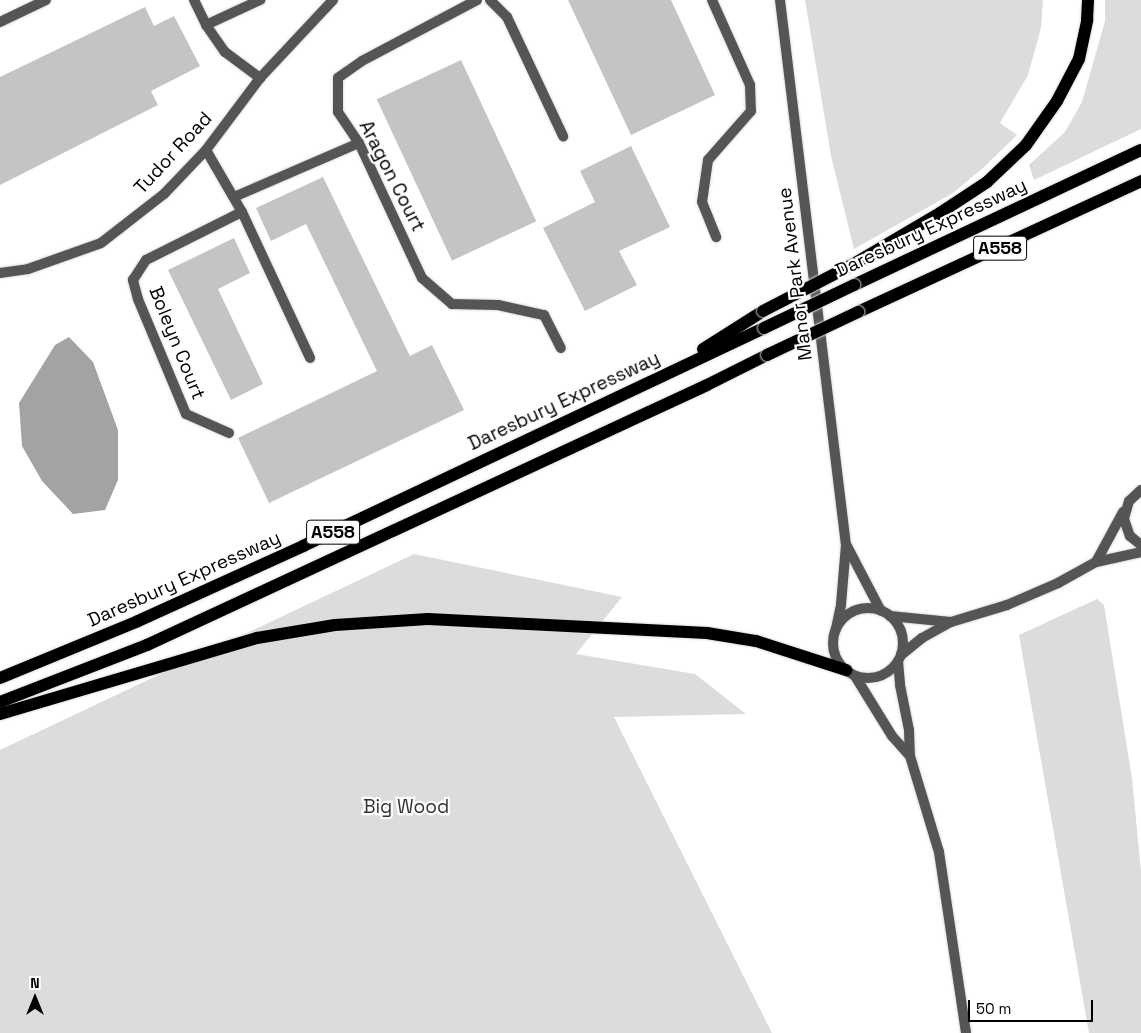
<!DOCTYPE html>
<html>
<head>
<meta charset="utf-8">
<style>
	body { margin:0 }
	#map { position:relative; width:1141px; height:1033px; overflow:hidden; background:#fff; font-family:"Space Grotesk",sans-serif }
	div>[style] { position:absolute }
	.green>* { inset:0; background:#dcdcdc }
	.water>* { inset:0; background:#a3a3a3 }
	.building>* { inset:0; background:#c4c4c4; transform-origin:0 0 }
	.roads { filter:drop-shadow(0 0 1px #dbdbdb) drop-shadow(0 0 1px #dbdbdb) }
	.minor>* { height:10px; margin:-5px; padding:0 5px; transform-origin:5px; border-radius:5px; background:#555 }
	.tertiary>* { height:10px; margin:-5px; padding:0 5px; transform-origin:5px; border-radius:5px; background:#555 }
	.tertiary>.ring { margin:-5px; padding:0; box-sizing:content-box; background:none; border:10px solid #555; border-radius:50% }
	.primary>* { height:12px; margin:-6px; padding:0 6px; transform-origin:6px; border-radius:6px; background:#000 }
	.bridges { filter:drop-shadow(0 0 1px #dbdbdb) drop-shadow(0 0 1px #dbdbdb) }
	.primary-bridge>* { height:12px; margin:-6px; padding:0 6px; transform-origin:6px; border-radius:6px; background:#000 }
	span { translate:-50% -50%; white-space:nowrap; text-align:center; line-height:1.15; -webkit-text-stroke:4.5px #fff; paint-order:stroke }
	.shield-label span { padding:1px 4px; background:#fff; border:1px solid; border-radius:4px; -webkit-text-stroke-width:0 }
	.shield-label { font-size:18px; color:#000; font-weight:700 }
	.street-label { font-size:19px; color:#000 }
	.park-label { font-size:19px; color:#333 }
	.north { position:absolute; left:10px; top:973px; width:50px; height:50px; -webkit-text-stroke:4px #fff; paint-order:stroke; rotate:0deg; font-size:14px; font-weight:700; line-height:20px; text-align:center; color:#000 }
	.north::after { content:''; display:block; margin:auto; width:18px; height:22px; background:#000; clip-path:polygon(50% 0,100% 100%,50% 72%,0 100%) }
	.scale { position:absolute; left:968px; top:1000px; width:125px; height:22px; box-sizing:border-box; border:2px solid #000; border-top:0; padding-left:6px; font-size:15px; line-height:18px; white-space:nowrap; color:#000; -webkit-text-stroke:4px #fff; paint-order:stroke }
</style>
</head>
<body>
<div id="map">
	<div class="green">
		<div style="clip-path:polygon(805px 0,1043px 0,1041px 28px,1028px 75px,1000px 123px,1017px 135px,984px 167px,953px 193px,854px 249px,831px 156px)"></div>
		<div style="clip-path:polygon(1105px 0,1141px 0,1141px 129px,1034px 180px,1029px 165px,1065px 132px,1082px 102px,1105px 21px)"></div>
		<div style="clip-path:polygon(414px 554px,622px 597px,576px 654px,695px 674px,746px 714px,614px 717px,772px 1033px,0 1033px,0 750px)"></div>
		<div style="clip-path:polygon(1097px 599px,1104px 605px,1132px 778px,1141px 872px,1141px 1033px,1089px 1033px,1019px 635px)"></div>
	</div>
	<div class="water">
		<div style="clip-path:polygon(69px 337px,93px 362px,118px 430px,118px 480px,105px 510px,73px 514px,42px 481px,22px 446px,19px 403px,55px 345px)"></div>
	</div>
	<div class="building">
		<div style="clip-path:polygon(568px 0,671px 0,715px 95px,631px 135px)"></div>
		<div style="clip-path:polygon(145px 7px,154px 26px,174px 16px,200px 66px,151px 91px,158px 105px,0 185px,0 77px)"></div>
		<div style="left:461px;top:60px;width:178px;height:93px;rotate:65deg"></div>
		<div style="clip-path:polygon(631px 146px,670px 227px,619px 251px,637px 285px,585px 311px,543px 228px,595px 202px,580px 171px)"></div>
		<div style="clip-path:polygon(323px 177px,410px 356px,432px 345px,464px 410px,269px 503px,238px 438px,377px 371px,306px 224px,271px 241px,256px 208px)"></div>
		<div style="clip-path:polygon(234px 238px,250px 273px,218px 289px,263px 384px,231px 400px,168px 270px)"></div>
	</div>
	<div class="roads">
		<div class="minor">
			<div style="left:194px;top:0;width:28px;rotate:64deg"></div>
			<div style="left:206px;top:25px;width:33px;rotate:55deg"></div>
			<div style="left:225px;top:52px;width:44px;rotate:36.6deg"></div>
			<div style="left:477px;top:0;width:130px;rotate:152.1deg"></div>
			<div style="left:362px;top:61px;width:29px;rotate:145deg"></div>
			<div style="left:338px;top:78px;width:34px;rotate:90deg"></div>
			<div style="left:338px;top:112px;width:37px;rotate:56deg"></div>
			<div style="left:359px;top:143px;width:149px;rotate:65deg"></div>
			<div style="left:422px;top:278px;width:40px;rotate:41deg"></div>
			<div style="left:452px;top:304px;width:46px;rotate:1.2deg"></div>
			<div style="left:498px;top:305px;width:47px;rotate:12.3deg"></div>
			<div style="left:544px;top:315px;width:37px;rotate:63deg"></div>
			<div style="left:490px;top:0;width:24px;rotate:45deg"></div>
			<div style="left:507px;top:17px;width:132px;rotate:64.8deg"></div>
			<div style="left:712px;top:0;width:93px;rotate:65.9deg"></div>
			<div style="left:750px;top:85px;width:26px;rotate:88deg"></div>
			<div style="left:751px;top:111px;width:65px;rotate:131.3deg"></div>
			<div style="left:708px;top:160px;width:42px;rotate:98.1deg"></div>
			<div style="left:702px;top:202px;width:38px;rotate:68deg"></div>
			<div style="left:0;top:22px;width:51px;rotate:-25.6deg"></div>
			<div style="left:206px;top:25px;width:60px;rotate:-24.8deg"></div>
			<div style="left:206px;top:150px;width:72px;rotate:59.9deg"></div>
			<div style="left:242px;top:212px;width:161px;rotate:65deg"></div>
			<div style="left:234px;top:197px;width:136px;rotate:-23.4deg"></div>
			<div style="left:0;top:273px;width:28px;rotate:-8deg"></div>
			<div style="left:28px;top:269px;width:77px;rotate:-19.6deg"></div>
			<div style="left:101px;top:243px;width:80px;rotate:-37.9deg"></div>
			<div style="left:164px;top:194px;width:61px;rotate:-46.3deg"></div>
			<div style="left:206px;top:150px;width:90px;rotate:-53.1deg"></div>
			<div style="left:260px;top:78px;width:107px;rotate:-46.9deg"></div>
			<div style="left:229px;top:433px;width:47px;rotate:-156.2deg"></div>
			<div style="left:186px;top:414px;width:125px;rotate:-112.7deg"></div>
			<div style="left:138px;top:299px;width:20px;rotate:-105deg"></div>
			<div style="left:133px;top:280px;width:24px;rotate:-57deg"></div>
			<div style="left:146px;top:260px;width:107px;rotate:-26.6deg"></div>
		</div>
		<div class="tertiary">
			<div style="left:780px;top:0;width:549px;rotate:83.1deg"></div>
			<div style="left:846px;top:545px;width:60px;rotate:94.8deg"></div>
			<div style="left:841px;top:605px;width:25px;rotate:102deg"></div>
			<div style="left:1141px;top:490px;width:16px;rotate:137deg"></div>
			<div style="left:1129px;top:501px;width:19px;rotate:106deg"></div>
			<div style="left:1124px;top:519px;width:18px;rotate:71deg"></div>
			<div style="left:1130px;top:536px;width:14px;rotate:39deg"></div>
			<div style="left:847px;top:546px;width:73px;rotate:62.4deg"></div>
			<div style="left:1096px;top:562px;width:57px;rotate:-61.6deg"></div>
			<div class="ring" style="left:833px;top:608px;width:60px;height:60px"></div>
			<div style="left:890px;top:616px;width:61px;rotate:5.6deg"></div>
			<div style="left:901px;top:655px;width:27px;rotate:-39deg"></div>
			<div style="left:922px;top:638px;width:33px;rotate:-29deg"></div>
			<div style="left:951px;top:622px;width:59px;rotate:-16.9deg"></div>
			<div style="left:1007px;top:605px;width:56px;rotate:-23.3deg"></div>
			<div style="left:1058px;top:583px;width:43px;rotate:-28.9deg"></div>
			<div style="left:1096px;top:562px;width:46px;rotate:-12.5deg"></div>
			<div style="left:898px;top:661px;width:24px;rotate:85deg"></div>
			<div style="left:900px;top:685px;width:46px;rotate:78.7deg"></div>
			<div style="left:909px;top:730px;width:26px;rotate:88deg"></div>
			<div style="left:910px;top:756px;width:100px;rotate:73.2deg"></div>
			<div style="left:939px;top:852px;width:183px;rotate:81.5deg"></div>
			<div style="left:855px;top:676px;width:70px;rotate:58.3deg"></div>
			<div style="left:892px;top:736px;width:27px;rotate:48deg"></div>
		</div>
		<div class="primary">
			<div style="left:852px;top:265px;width:102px;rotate:-30.6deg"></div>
			<div style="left:940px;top:213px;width:56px;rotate:-33.4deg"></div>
			<div style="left:987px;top:182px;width:54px;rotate:-43.5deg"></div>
			<div style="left:1026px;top:145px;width:54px;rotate:-54.8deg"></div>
			<div style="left:1057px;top:101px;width:47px;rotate:-62.4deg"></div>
			<div style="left:1079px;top:59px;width:40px;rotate:-78deg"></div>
			<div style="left:1087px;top:20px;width:20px;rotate:-87deg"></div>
			<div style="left:854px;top:285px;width:317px;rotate:-25.2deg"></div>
			<div style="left:858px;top:312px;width:312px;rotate:-24.8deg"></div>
			<div style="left:703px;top:349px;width:71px;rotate:-32.3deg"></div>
			<div style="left:0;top:678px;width:149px;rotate:-22.4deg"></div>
			<div style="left:138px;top:621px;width:181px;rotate:-24.4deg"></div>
			<div style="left:303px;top:546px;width:510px;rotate:-25.31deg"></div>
			<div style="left:0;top:702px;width:158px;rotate:-21.2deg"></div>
			<div style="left:147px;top:645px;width:617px;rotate:-24.9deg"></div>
			<div style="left:707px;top:385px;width:67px;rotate:-26.6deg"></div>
			<div style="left:0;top:714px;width:268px;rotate:-16.5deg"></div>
			<div style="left:257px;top:638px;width:79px;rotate:-9.5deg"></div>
			<div style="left:335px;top:625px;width:93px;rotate:-3.7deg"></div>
			<div style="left:428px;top:619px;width:279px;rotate:2.9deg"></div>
			<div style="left:707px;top:633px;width:50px;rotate:9.3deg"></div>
			<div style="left:756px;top:641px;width:95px;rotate:17.9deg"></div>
		</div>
	</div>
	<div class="bridges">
		<div class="primary-bridge">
			<div style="left:763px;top:311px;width:100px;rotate:-27.3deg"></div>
			<div style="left:764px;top:328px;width:100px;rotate:-25.5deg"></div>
			<div style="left:767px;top:355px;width:101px;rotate:-25.3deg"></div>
		</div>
	</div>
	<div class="shield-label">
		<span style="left:1000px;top:248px">A558</span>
		<span style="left:333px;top:532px">A558</span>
	</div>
	<div class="street-label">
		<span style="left:173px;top:153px;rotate:-47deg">Tudor Road</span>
		<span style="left:392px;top:176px;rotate:63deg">Aragon Court</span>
		<span style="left:931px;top:228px;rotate:-25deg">Daresbury Expressway</span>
		<span style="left:795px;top:274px;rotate:-97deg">Manor Park Avenue</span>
		<span style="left:177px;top:343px;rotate:68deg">Boleyn Court</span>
		<span style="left:564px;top:401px;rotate:-25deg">Daresbury Expressway</span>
		<span style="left:184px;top:579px;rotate:-24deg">Daresbury Expressway</span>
	</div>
	<div class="park-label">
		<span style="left:406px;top:807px">Big Wood</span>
	</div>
	<div class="north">N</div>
	<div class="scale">50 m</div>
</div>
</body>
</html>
